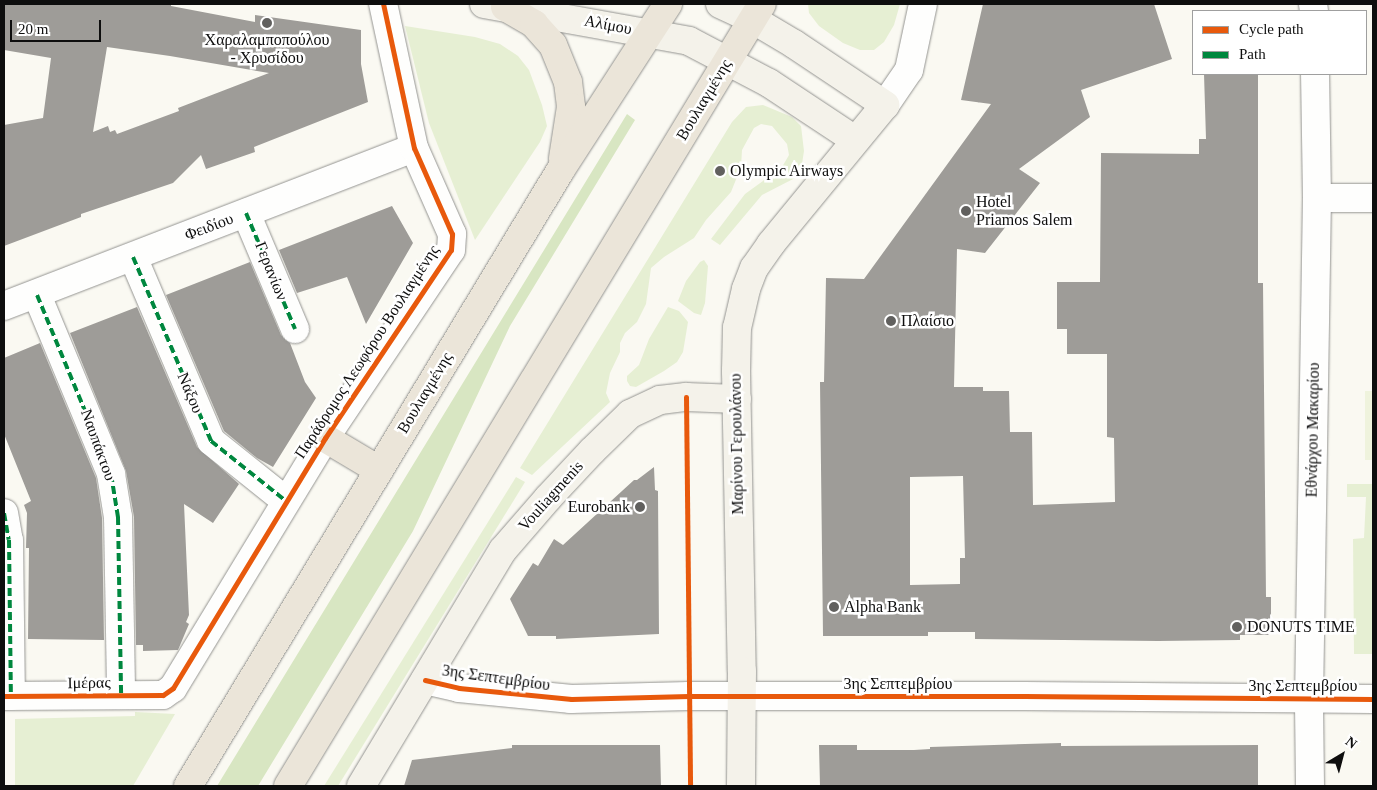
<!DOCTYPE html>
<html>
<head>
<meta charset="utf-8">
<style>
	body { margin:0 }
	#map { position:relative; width:1377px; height:790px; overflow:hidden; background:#faf9f2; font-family:"Times New Roman",serif }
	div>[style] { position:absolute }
	.green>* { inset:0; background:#e6efd3 }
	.forest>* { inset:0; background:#d8e6c2 }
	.pitch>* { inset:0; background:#eff3dd; transform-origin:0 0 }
	.building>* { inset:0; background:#9e9c98 }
	.roads { filter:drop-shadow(0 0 1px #949491) drop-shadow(0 0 1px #949491) }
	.street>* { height:28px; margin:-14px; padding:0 14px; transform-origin:14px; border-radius:14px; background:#fefefd }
	.secondary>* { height:28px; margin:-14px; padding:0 14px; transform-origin:14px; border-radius:14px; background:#f4f2ea }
	.primary>* { height:28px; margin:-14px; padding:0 14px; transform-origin:14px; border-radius:14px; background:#ebe5d9 }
	.quiet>* { height:4px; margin-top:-2px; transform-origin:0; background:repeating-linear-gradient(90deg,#00873e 0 8px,transparent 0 12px) }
	.cycleway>* { height:5px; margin:-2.5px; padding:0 2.5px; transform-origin:2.5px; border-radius:2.5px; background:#e8590c }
	.dots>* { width:14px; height:14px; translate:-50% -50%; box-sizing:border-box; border:2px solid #fff; border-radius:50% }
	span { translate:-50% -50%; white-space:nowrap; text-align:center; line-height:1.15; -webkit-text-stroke:5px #fff; paint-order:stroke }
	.street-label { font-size:16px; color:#0e0e0e }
	.poi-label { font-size:16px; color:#0e0e0e }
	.left { translate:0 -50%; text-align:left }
	.right { translate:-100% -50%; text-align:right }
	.frame { position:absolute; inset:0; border:5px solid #0e0e0e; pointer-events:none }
	.legend { position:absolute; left:1192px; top:10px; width:175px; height:65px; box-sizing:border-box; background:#fff; border:1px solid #9f9f9f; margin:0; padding:6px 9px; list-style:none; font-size:15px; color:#0e0e0e }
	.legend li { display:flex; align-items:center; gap:10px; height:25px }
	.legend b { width:25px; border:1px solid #9f9f9f }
	.north { position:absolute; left:1317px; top:730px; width:50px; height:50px; -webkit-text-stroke:4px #fff; paint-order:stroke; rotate:37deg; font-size:14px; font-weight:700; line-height:20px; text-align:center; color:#0e0e0e }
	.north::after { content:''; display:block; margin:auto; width:18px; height:22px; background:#0e0e0e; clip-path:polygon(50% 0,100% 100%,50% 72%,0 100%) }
	.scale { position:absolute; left:10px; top:20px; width:91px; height:22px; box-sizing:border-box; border:2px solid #0e0e0e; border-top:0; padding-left:6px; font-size:15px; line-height:18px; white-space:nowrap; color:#0e0e0e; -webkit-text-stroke:4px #fff; paint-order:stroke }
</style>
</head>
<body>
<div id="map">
	<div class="green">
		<div style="clip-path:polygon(808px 4px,900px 4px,894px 25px,884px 42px,874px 50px,860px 50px,843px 43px,819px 26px,809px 13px)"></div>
		<div style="clip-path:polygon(405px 26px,475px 37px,500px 44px,518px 56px,529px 70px,542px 105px,547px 126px,540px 142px,475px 240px,429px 123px)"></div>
		<div style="clip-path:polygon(763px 105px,792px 117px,801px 126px,804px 151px,802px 164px,795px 178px,762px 195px,720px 245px,711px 239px,745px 194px,782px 167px,789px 155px,787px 144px,772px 126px,761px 124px,754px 128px,742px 150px,741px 167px,731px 192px,706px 220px,694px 238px,664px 257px,651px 268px,646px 304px,637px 322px,625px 333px,620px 343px,620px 352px,610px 373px,606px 393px,610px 402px,532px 475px,520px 468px,732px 122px,746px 107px)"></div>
		<div style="clip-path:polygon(704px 260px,708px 266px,705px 303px,701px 315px,694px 313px,678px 301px,686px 281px,700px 262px)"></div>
		<div style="clip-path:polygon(668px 307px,679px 311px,688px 322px,683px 352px,677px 362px,664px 371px,636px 387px,630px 386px,627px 381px,627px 376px,639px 365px,649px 339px)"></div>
		<div style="clip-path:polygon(516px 477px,525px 482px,338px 786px,324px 786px)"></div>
		<div style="clip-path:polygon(1347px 484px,1373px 484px,1373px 654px,1354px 654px,1353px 539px,1364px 538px,1366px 497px,1347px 497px)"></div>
		<div style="clip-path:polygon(135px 712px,175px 714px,133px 786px,15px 786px,15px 719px,135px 716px)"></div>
	</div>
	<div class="forest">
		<div style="clip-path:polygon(627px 114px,635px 120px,510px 326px,413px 531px,258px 786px,217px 786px)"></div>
	</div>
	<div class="pitch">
		<div style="left:1365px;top:391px;width:8px;height:69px"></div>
	</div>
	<div class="building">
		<div style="clip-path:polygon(evenodd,4px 4px,171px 4px,171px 6px,255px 22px,255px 15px,361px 30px,361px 64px,368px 102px,254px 147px,255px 152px,206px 169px,201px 155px,173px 183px,81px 214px,81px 217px,4px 246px,4px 125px,43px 118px,51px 58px,4px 50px,4px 4px,107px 47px,170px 56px,269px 73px,178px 108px,179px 111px,117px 134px,115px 130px,110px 132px,108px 126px,93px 132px,107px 47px)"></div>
		<div style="clip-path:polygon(evenodd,983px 4px,1154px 4px,1172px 59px,1081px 90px,1090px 117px,1019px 169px,1040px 183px,985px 253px,957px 249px,954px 387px,983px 387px,983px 391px,1009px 391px,1010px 432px,1032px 432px,1033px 505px,1115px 502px,1114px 438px,1107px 437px,1107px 354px,1067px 354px,1067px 329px,1057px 329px,1057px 282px,1100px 282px,1101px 153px,1199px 154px,1199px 139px,1206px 139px,1204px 74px,1258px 74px,1258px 283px,1263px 283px,1266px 597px,1271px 597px,1271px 630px,1269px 630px,1269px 635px,1240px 635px,1240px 640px,1158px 641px,975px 639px,975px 632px,928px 632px,928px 636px,823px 636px,820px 382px,824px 382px,826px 278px,864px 279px,991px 104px,961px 100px,983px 4px,963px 476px,965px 558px,960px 558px,960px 584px,910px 585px,910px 477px,963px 476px)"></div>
		<div style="clip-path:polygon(392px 206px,413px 243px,366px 324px,347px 277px,297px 293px,279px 250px)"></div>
		<div style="clip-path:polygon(250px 262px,281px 335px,290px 343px,305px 382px,316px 398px,273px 467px,257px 458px,224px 431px,166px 295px)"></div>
		<div style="clip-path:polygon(137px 307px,197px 447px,239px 484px,213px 523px,184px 504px,189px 615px,186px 622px,189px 624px,178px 650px,143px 651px,143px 645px,136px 645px,134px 517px,126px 471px,70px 333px)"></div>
		<div style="clip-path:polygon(40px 343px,96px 478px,102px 518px,104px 640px,28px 639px,29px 548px,26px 548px,27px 513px,24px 505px,31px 501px,4px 434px,4px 358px)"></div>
		<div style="clip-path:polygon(654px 467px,655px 490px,658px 491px,659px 634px,556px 639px,556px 636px,528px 636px,510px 599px,533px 563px,538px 566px,554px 539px,563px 545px,634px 480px,637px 480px)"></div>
		<div style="clip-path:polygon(1061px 743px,1061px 746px,1258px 745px,1258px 786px,820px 786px,819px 745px,857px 745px,857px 750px,914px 750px,930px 749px,930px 747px)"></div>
		<div style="clip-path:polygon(512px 745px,660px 745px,661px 786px,404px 786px,412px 760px,512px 748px)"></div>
	</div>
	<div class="roads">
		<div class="street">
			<div style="left:1313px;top:4px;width:7px;rotate:82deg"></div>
			<div style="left:885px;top:105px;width:42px;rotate:-55.6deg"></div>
			<div style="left:909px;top:70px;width:67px;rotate:-78deg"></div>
			<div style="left:1317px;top:198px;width:56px"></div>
			<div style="left:246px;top:213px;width:126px;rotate:67.1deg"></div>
			<div style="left:133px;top:257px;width:200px;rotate:67deg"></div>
			<div style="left:211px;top:441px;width:96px;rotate:38.7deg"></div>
			<div style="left:37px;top:295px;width:194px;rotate:67.5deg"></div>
			<div style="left:111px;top:474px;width:44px;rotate:80.8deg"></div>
			<div style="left:118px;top:517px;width:178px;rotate:89deg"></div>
			<div style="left:4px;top:306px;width:439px;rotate:-21.1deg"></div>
			<div style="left:4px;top:513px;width:27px;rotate:80deg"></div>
			<div style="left:9px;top:540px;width:156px;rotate:89.3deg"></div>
			<div style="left:425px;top:680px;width:35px;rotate:13deg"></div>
			<div style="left:459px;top:688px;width:113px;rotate:5.6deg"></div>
			<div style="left:571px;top:699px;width:118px;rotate:-1.5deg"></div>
			<div style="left:689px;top:696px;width:335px"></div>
			<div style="left:1024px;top:696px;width:349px;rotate:0.5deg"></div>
			<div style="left:4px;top:696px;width:159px;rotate:-0.4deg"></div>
			<div style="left:163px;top:695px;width:12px;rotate:-35deg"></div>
			<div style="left:173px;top:688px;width:293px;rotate:-58.7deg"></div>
			<div style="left:325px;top:438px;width:226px;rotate:-56.2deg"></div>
			<div style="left:451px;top:250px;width:16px;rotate:-86deg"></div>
			<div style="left:452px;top:234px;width:94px;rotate:-113.8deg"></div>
			<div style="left:414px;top:148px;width:147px;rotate:-102.1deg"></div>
			<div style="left:1310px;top:786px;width:86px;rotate:-90.7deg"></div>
			<div style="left:1309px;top:700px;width:502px;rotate:-89.09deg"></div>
			<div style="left:1317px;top:198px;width:124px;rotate:-90.9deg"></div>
		</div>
		<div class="secondary">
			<div style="left:484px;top:4px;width:208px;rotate:10.2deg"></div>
			<div style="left:689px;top:41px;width:90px;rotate:27.7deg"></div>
			<div style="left:769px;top:83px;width:103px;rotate:33.5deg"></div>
			<div style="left:720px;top:4px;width:35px;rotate:25deg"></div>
			<div style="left:752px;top:19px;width:49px;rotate:30.8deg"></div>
			<div style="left:794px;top:44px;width:110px;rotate:33.8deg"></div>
			<div style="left:885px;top:105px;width:180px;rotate:129.4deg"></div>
			<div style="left:771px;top:244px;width:29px;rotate:125deg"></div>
			<div style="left:754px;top:268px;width:22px;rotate:111deg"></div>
			<div style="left:746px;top:289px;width:39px;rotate:103deg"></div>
			<div style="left:737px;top:327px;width:44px;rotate:91.3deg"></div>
			<div style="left:736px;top:371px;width:300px;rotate:88.9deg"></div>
			<div style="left:742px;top:671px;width:115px;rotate:90.5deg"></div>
			<div style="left:361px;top:786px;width:275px;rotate:-59deg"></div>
			<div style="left:503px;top:550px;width:69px;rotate:-49.1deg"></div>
			<div style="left:548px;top:498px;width:64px;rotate:-46.9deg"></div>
			<div style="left:592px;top:451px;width:53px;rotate:-44.2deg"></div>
			<div style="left:630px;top:414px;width:33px;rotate:-25deg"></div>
			<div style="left:660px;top:400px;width:26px;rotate:-7deg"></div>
			<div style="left:686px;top:397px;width:51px;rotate:2.2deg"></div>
		</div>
		<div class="primary">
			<div style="left:505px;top:7px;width:34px;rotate:30deg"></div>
			<div style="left:534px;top:24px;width:28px;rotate:48deg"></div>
			<div style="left:553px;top:45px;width:40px;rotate:68deg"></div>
			<div style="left:568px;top:82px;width:25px;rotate:83deg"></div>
			<div style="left:571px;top:107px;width:52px;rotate:98.9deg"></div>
			<div style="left:325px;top:438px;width:63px;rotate:30.7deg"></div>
			<div style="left:188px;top:786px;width:719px;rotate:-58.83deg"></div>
			<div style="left:560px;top:171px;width:199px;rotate:-57.1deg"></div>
			<div style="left:288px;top:786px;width:914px;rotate:-58.78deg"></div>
		</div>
	</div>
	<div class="quiet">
		<div style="left:246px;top:213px;width:126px;rotate:67.1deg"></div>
		<div style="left:133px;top:257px;width:200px;rotate:67deg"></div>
		<div style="left:211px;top:441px;width:96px;rotate:38.7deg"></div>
		<div style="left:37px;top:295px;width:194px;rotate:67.5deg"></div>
		<div style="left:111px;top:474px;width:44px;rotate:80.8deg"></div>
		<div style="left:118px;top:517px;width:178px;rotate:89deg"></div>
		<div style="left:4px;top:513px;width:27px;rotate:80deg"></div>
		<div style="left:9px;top:540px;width:156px;rotate:89.3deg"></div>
	</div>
	<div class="cycleway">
		<div style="left:686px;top:397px;width:389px;rotate:89.4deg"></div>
		<div style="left:425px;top:680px;width:35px;rotate:13deg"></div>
		<div style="left:459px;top:688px;width:113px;rotate:5.6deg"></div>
		<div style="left:571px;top:699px;width:118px;rotate:-1.5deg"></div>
		<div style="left:689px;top:696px;width:335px"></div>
		<div style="left:1024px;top:696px;width:349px;rotate:0.5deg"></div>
		<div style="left:4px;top:696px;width:159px;rotate:-0.4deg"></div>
		<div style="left:163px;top:695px;width:12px;rotate:-35deg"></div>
		<div style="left:173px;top:688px;width:293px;rotate:-58.7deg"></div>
		<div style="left:325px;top:438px;width:226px;rotate:-56.2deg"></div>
		<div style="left:451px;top:250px;width:16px;rotate:-86deg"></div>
		<div style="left:452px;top:234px;width:94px;rotate:-113.8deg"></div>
		<div style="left:414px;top:148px;width:147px;rotate:-102.1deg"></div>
	</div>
	<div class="dots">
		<div style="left:267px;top:23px;background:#61605e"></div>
		<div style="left:720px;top:171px;background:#61605e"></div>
		<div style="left:966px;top:211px;background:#61605e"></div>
		<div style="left:891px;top:321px;background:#61605e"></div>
		<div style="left:640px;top:507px;background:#61605e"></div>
		<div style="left:834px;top:607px;background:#61605e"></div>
		<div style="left:1237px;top:627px;background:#61605e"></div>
	</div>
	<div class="street-label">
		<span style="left:608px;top:25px;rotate:11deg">Αλίμου</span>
		<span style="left:704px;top:100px;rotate:-59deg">Βουλιαγμένης</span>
		<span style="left:209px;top:227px;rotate:-21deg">Φειδίου</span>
		<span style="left:271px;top:271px;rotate:68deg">Γερανίων</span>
		<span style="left:367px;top:352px;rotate:-57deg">Παράδρομος Λεωφόρου Βουλιαγμένης</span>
		<span style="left:190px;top:393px;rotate:67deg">Νάξου</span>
		<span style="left:425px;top:393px;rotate:-59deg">Βουλιαγμένης</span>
		<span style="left:1313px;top:430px;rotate:-89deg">Εθνάρχου Μακαρίου</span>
		<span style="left:737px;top:444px;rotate:-91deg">Μαρίνου Γερουλάνου</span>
		<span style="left:98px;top:445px;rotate:70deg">Ναυπάκτου</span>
		<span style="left:551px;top:496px;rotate:-48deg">Vouliagmenis</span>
		<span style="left:496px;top:678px;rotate:8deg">3ης Σεπτεμβρίου</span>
		<span style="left:89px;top:683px;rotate:-1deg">Ιμέρας</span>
		<span style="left:898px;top:684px">3ης Σεπτεμβρίου</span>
		<span style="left:1303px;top:686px">3ης Σεπτεμβρίου</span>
	</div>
	<div class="poi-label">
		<span style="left:267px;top:49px">Χαραλαμποπούλου<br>- Χρυσίδου</span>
		<span class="left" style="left:730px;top:171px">Olympic Airways</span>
		<span class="left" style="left:976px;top:211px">Hotel<br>Priamos Salem</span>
		<span class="left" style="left:901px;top:321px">Πλαίσιο</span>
		<span class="right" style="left:630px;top:507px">Eurobank</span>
		<span class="left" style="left:844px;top:607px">Alpha Bank</span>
		<span class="left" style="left:1247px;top:627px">DONUTS TIME</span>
	</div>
	<div class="frame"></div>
	<ul class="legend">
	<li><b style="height:6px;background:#e8590c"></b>Cycle path</li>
	<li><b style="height:6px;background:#00873e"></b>Path</li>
	</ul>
	<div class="north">N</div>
	<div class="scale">20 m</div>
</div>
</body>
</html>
